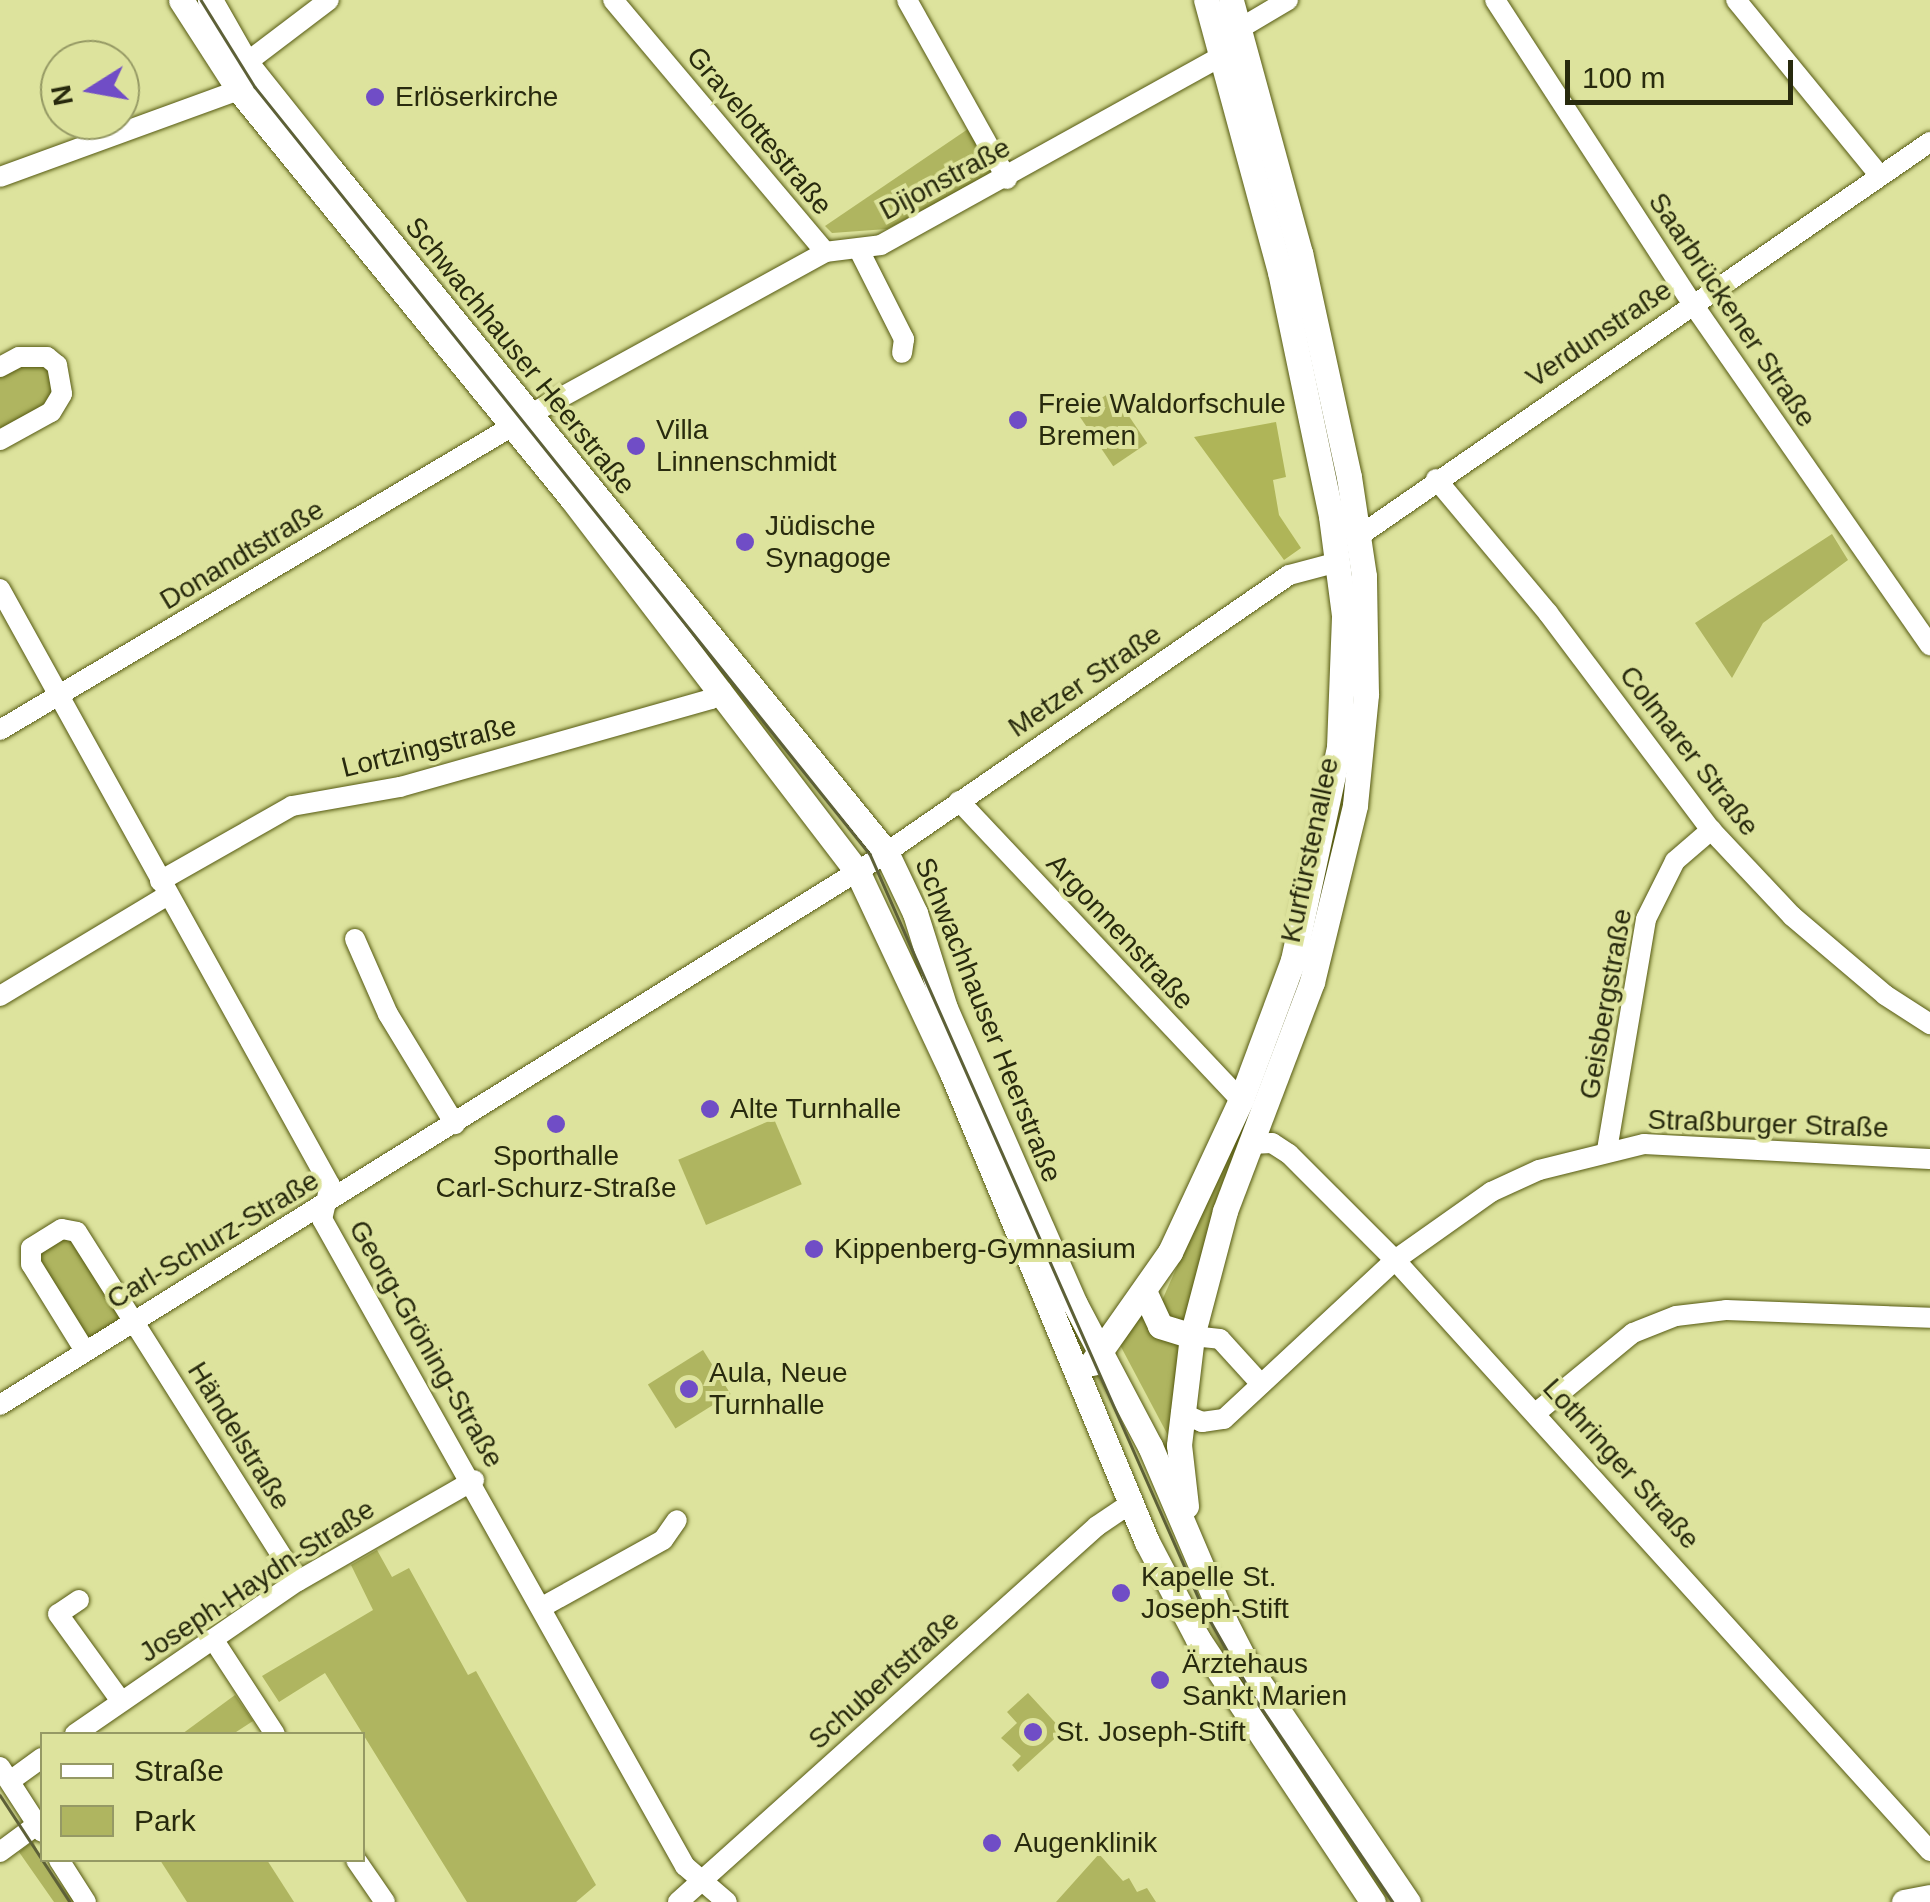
<!DOCTYPE html>
<html>
<head>
<meta charset="utf-8">
<style>
	body { margin:0 }
	#map { position:relative; width:1930px; height:1902px; overflow:hidden; background:#dde39d; font-family:Arial,sans-serif }
	div>[style] { position:absolute }
	.green>* { inset:0; background:#afb560; transform-origin:0 0 }
	.forest>* { inset:0; background:#afb558 }
	.roads { filter:drop-shadow(0 0 2px #565a12) drop-shadow(0 0 2px #565a12) }
	.minor>* { height:20px; margin:-10px; padding:0 10px; transform-origin:10px; border-radius:10px; background:#fff }
	.major>* { height:25px; margin:-12.5px; padding:0 12.5px; transform-origin:12.5px; border-radius:12.5px; background:#fff }
	.tram>* { height:2.5px; margin:-1.25px; padding:0 1.25px; transform-origin:1.25px; border-radius:1.25px; background:#5d6037 }
	.dots>* { width:28px; height:28px; translate:-50% -50%; box-sizing:border-box; border:5px solid #dde39d; border-radius:50% }
	span { translate:-50% -50%; white-space:nowrap; text-align:center; line-height:1.15; -webkit-text-stroke:8px #dde39d; paint-order:stroke }
	.poi-label { font-size:28px; color:#282a0e }
	.left { translate:0 -50%; text-align:left }
	.street-label { font-size:28px; color:#282a0e }
	.legend { position:absolute; left:40px; top:1732px; width:325px; height:130px; box-sizing:border-box; background:#dde39d; border:2px solid #959964; margin:0; padding:12px 18px; list-style:none; font-size:30px; color:#282a0e }
	.legend li { display:flex; align-items:center; gap:20px; height:50px }
	.legend b { width:50px; border:2px solid #959964 }
	.north { position:absolute; left:40px; top:40px; width:100px; height:100px; box-sizing:border-box; background:#dde39d; border:2px solid #959964; border-radius:50%; rotate:259deg; font-size:28px; font-weight:700; line-height:40px; text-align:center; color:#282a0e }
	.north::after { content:''; display:block; margin:auto; width:35px; height:45px; background:#704dc6; clip-path:polygon(50% 0,100% 100%,50% 72%,0 100%) }
	.scale { position:absolute; left:1565px; top:60px; width:228px; height:45px; box-sizing:border-box; border:5px solid #282a0e; border-top:0; padding-left:12px; font-size:30px; line-height:35px; white-space:nowrap; color:#282a0e; -webkit-text-stroke:8px #dde39d; paint-order:stroke }
</style>
</head>
<body>
<div id="map">
	<div class="green">
		<div style="clip-path:polygon(968px 129px,993px 165px,985px 178px,887px 229px,832px 233px,825px 226px)"></div>
		<div style="clip-path:polygon(23px 362px,42px 363px,56px 378px,50px 404px,0 434px,0 374px)"></div>
		<div style="left:1112px;top:391px;width:63px;height:41px;rotate:56deg"></div>
		<div style="clip-path:polygon(1832px 534px,1848px 560px,1763px 623px,1732px 678px,1695px 623px)"></div>
		<div style="clip-path:polygon(1255px 1091px,1186px 1318px,1173px 1324px,1160px 1305px)"></div>
		<div style="left:774px;top:1119px;width:71px;height:104px;rotate:67deg"></div>
		<div style="clip-path:polygon(67px 1236px,122px 1318px,93px 1340px,82px 1335px,38px 1256px,43px 1246px)"></div>
		<div style="clip-path:polygon(1145px 1309px,1157px 1335px,1181px 1343px,1171px 1441px,1120px 1345px)"></div>
		<div style="left:703px;top:1350px;width:52px;height:65px;rotate:58deg"></div>
		<div style="clip-path:polygon(377px 1550px,392px 1577px,409px 1568px,468px 1675px,476px 1671px,596px 1885px,576px 1902px,467px 1902px,325px 1673px,279px 1702px,262px 1676px,373px 1610px,351px 1565px)"></div>
		<div style="clip-path:polygon(1028px 1693px,1063px 1731px,1018px 1772px,1012px 1765px,1021px 1756px,1001px 1738px,1017px 1723px,1007px 1712px)"></div>
		<div style="clip-path:polygon(235px 1695px,253px 1721px,233px 1734px,182px 1734px)"></div>
		<div style="clip-path:polygon(33px 1841px,42px 1860px,75px 1902px,54px 1902px,19px 1852px)"></div>
		<div style="clip-path:polygon(1099px 1854px,1123px 1881px,1129px 1878px,1137px 1892px,1147px 1888px,1156px 1902px,1056px 1902px)"></div>
		<div style="clip-path:polygon(160px 1860px,267px 1860px,294px 1902px,187px 1902px)"></div>
	</div>
	<div class="forest">
		<div style="clip-path:polygon(1276px 422px,1286px 477px,1273px 480px,1279px 515px,1301px 548px,1284px 560px,1194px 437px)"></div>
	</div>
	<div class="roads">
		<div class="minor">
			<div style="left:613px;top:0;width:329px;rotate:49.9deg"></div>
			<div style="left:907px;top:0;width:205px;rotate:60.8deg"></div>
			<div style="left:1495px;top:0;width:361px;rotate:57deg"></div>
			<div style="left:1692px;top:303px;width:417px;rotate:55.2deg"></div>
			<div style="left:1736px;top:0;width:227px;rotate:50.7deg"></div>
			<div style="left:1239px;top:29px;width:57px;rotate:-30.6deg"></div>
			<div style="left:246px;top:63px;width:104px;rotate:-37.2deg"></div>
			<div style="left:0;top:177px;width:254px;rotate:-20deg"></div>
			<div style="left:859px;top:250px;width:100px;rotate:63.2deg"></div>
			<div style="left:904px;top:339px;width:14px;rotate:98deg"></div>
			<div style="left:0;top:367px;width:21px;rotate:-28deg"></div>
			<div style="left:19px;top:357px;width:28px"></div>
			<div style="left:47px;top:357px;width:13px;rotate:39deg"></div>
			<div style="left:57px;top:365px;width:29px;rotate:80deg"></div>
			<div style="left:62px;top:394px;width:21px;rotate:121deg"></div>
			<div style="left:51px;top:412px;width:58px;rotate:151.2deg"></div>
			<div style="left:529px;top:415px;width:338px;rotate:-28.8deg"></div>
			<div style="left:825px;top:252px;width:56px;rotate:-7.1deg"></div>
			<div style="left:881px;top:245px;width:390px;rotate:-29deg"></div>
			<div style="left:1436px;top:479px;width:175px;rotate:50.1deg"></div>
			<div style="left:1548px;top:613px;width:271px;rotate:53.1deg"></div>
			<div style="left:1711px;top:830px;width:118px;rotate:46.7deg"></div>
			<div style="left:1792px;top:916px;width:122px;rotate:40.3deg"></div>
			<div style="left:1885px;top:995px;width:54px;rotate:32.8deg"></div>
			<div style="left:1359px;top:536px;width:694px;rotate:-34.61deg"></div>
			<div style="left:0;top:589px;width:681px;rotate:61.03deg"></div>
			<div style="left:330px;top:1185px;width:35px;rotate:103deg"></div>
			<div style="left:322px;top:1219px;width:742px;rotate:60.71deg"></div>
			<div style="left:685px;top:1866px;width:55px;rotate:40.6deg"></div>
			<div style="left:0;top:730px;width:594px;rotate:-30.67deg"></div>
			<div style="left:959px;top:801px;width:411px;rotate:46.7deg"></div>
			<div style="left:160px;top:881px;width:152px;rotate:-29.6deg"></div>
			<div style="left:292px;top:806px;width:110px;rotate:-10deg"></div>
			<div style="left:400px;top:787px;width:323px;rotate:-15.8deg"></div>
			<div style="left:711px;top:699px;width:14px;rotate:-39deg"></div>
			<div style="left:355px;top:939px;width:82px;rotate:66.3deg"></div>
			<div style="left:388px;top:1014px;width:129px;rotate:58.7deg"></div>
			<div style="left:0;top:996px;width:196px;rotate:-31deg"></div>
			<div style="left:1251px;top:1144px;width:21px;rotate:-3deg"></div>
			<div style="left:1272px;top:1143px;width:20px;rotate:33deg"></div>
			<div style="left:1289px;top:1154px;width:150px;rotate:45deg"></div>
			<div style="left:1395px;top:1260px;width:797px;rotate:47.85deg"></div>
			<div style="left:1607px;top:1150px;width:234px;rotate:-80.4deg"></div>
			<div style="left:1646px;top:919px;width:65px;rotate:-63.4deg"></div>
			<div style="left:1675px;top:861px;width:48px;rotate:-40.7deg"></div>
			<div style="left:1192px;top:1336px;width:28px;rotate:6deg"></div>
			<div style="left:1220px;top:1339px;width:61px;rotate:47.7deg"></div>
			<div style="left:85px;top:1351px;width:102px;rotate:-121.8deg"></div>
			<div style="left:31px;top:1264px;width:16px;rotate:-90deg"></div>
			<div style="left:31px;top:1248px;width:36px;rotate:-32deg"></div>
			<div style="left:62px;top:1229px;width:15px;rotate:11deg"></div>
			<div style="left:77px;top:1232px;width:413px;rotate:57.7deg"></div>
			<div style="left:0;top:1405px;width:1029px;rotate:-31.9deg"></div>
			<div style="left:874px;top:861px;width:504px;rotate:-34.57deg"></div>
			<div style="left:1289px;top:575px;width:51px;rotate:-14.9deg"></div>
			<div style="left:1537px;top:1412px;width:124px;rotate:-39.5deg"></div>
			<div style="left:1633px;top:1333px;width:46px;rotate:-21.6deg"></div>
			<div style="left:1676px;top:1316px;width:50px;rotate:-6.8deg"></div>
			<div style="left:1726px;top:1310px;width:204px;rotate:2.2deg"></div>
			<div style="left:1181px;top:1413px;width:23px;rotate:23deg"></div>
			<div style="left:1202px;top:1422px;width:22px;rotate:-8deg"></div>
			<div style="left:1224px;top:1419px;width:233px;rotate:-42.9deg"></div>
			<div style="left:1395px;top:1260px;width:118px;rotate:-35.3deg"></div>
			<div style="left:1491px;top:1192px;width:53px;rotate:-24.6deg"></div>
			<div style="left:1539px;top:1170px;width:108px;rotate:-13.9deg"></div>
			<div style="left:1644px;top:1144px;width:286px;rotate:3deg"></div>
			<div style="left:79px;top:1600px;width:25px;rotate:146deg"></div>
			<div style="left:58px;top:1614px;width:107px;rotate:54.1deg"></div>
			<div style="left:544px;top:1606px;width:136px;rotate:-29deg"></div>
			<div style="left:663px;top:1540px;width:24px;rotate:-55deg"></div>
			<div style="left:213px;top:1639px;width:113px;rotate:56.9deg"></div>
			<div style="left:75px;top:1734px;width:270px;rotate:-34.5deg"></div>
			<div style="left:298px;top:1581px;width:203px;rotate:-29.8deg"></div>
			<div style="left:0;top:1767px;width:77px;rotate:57.1deg"></div>
			<div style="left:10px;top:1781px;width:39px;rotate:-36deg"></div>
			<div style="left:0;top:1852px;width:47px;rotate:-36.4deg"></div>
			<div style="left:59px;top:1860px;width:50px;rotate:57.3deg"></div>
			<div style="left:356px;top:1860px;width:51px;rotate:55.4deg"></div>
			<div style="left:678px;top:1902px;width:563px;rotate:-41.9deg"></div>
			<div style="left:1097px;top:1526px;width:41px;rotate:-34.1deg"></div>
		</div>
		<div class="major">
			<div style="left:181px;top:0;width:107px;rotate:57.2deg"></div>
			<div style="left:239px;top:90px;width:529px;rotate:50.83deg"></div>
			<div style="left:573px;top:500px;width:467px;rotate:52.6deg"></div>
			<div style="left:857px;top:871px;width:223px;rotate:64.8deg"></div>
			<div style="left:952px;top:1073px;width:508px;rotate:67.42deg"></div>
			<div style="left:1147px;top:1542px;width:110px;rotate:62.3deg"></div>
			<div style="left:1198px;top:1639px;width:316px;rotate:56.4deg"></div>
			<div style="left:210px;top:0;width:73px;rotate:60.3deg"></div>
			<div style="left:246px;top:63px;width:133px;rotate:51.4deg"></div>
			<div style="left:329px;top:167px;width:883px;rotate:50.88deg"></div>
			<div style="left:886px;top:852px;width:68px;rotate:64.6deg"></div>
			<div style="left:915px;top:913px;width:100px;rotate:72.5deg"></div>
			<div style="left:945px;top:1008px;width:323px;rotate:66.3deg"></div>
			<div style="left:1075px;top:1304px;width:161px;rotate:62.2deg"></div>
			<div style="left:1150px;top:1446px;width:191px;rotate:66.9deg"></div>
			<div style="left:1225px;top:1622px;width:46px;rotate:62.9deg"></div>
			<div style="left:1246px;top:1663px;width:289px;rotate:55.9deg"></div>
			<div style="left:1144px;top:1291px;width:38px;rotate:65deg"></div>
			<div style="left:1160px;top:1326px;width:34px;rotate:17deg"></div>
			<div style="left:1092px;top:1363px;width:136px;rotate:-54.9deg"></div>
			<div style="left:1170px;top:1252px;width:168px;rotate:-65deg"></div>
			<div style="left:1241px;top:1100px;width:149px;rotate:-69.6deg"></div>
			<div style="left:1293px;top:960px;width:218px;rotate:-77.8deg"></div>
			<div style="left:1339px;top:747px;width:132px;rotate:-87.8deg"></div>
			<div style="left:1344px;top:615px;width:100px;rotate:-97.5deg"></div>
			<div style="left:1331px;top:516px;width:249px;rotate:-101.8deg"></div>
			<div style="left:1280px;top:272px;width:282px;rotate:-105.2deg"></div>
			<div style="left:1186px;top:1506px;width:61px;rotate:-96.5deg"></div>
			<div style="left:1179px;top:1445px;width:110px;rotate:-83.2deg"></div>
			<div style="left:1192px;top:1336px;width:129px;rotate:-75.2deg"></div>
			<div style="left:1225px;top:1211px;width:245px;rotate:-69.2deg"></div>
			<div style="left:1312px;top:982px;width:182px;rotate:-76.3deg"></div>
			<div style="left:1355px;top:805px;width:112px;rotate:-84.3deg"></div>
			<div style="left:1366px;top:694px;width:118px;rotate:-91deg"></div>
			<div style="left:1364px;top:576px;width:100px;rotate:-98.6deg"></div>
			<div style="left:1349px;top:477px;width:229px;rotate:-102.3deg"></div>
			<div style="left:1300px;top:253px;width:262px;rotate:-105.3deg"></div>
			<div style="left:1904px;top:1902px;width:26px;rotate:-11deg"></div>
		</div>
	</div>
	<div class="tram">
		<div style="left:201px;top:0;width:102px;rotate:58.2deg"></div>
		<div style="left:255px;top:87px;width:983px;rotate:51.28deg"></div>
		<div style="left:870px;top:854px;width:824px;rotate:66.17deg"></div>
		<div style="left:1203px;top:1608px;width:99px;rotate:60.3deg"></div>
		<div style="left:1252px;top:1694px;width:251px;rotate:55.9deg"></div>
		<div style="left:0;top:1795px;width:128px;rotate:56.8deg"></div>
	</div>
	<div class="dots">
		<div style="left:375px;top:97px;background:#704dc6"></div>
		<div style="left:1018px;top:420px;background:#704dc6"></div>
		<div style="left:636px;top:446px;background:#704dc6"></div>
		<div style="left:745px;top:542px;background:#704dc6"></div>
		<div style="left:710px;top:1109px;background:#704dc6"></div>
		<div style="left:556px;top:1124px;background:#704dc6"></div>
		<div style="left:814px;top:1249px;background:#704dc6"></div>
		<div style="left:689px;top:1389px;background:#704dc6"></div>
		<div style="left:1121px;top:1593px;background:#704dc6"></div>
		<div style="left:1160px;top:1680px;background:#704dc6"></div>
		<div style="left:1033px;top:1732px;background:#704dc6"></div>
		<div style="left:992px;top:1843px;background:#704dc6"></div>
	</div>
	<div class="poi-label">
		<span class="left" style="left:395px;top:97px">Erlöserkirche</span>
		<span class="left" style="left:1038px;top:420px">Freie Waldorfschule<br>Bremen</span>
		<span class="left" style="left:656px;top:446px">Villa<br>Linnenschmidt</span>
		<span class="left" style="left:765px;top:542px">Jüdische<br>Synagoge</span>
		<span class="left" style="left:730px;top:1109px">Alte Turnhalle</span>
		<span style="left:556px;top:1172px">Sporthalle<br>Carl-Schurz-Straße</span>
		<span class="left" style="left:834px;top:1249px">Kippenberg-Gymnasium</span>
		<span class="left" style="left:709px;top:1389px">Aula, Neue<br>Turnhalle</span>
		<span class="left" style="left:1141px;top:1593px">Kapelle St.<br>Joseph-Stift</span>
		<span class="left" style="left:1182px;top:1680px">Ärztehaus<br>Sankt Marien</span>
		<span class="left" style="left:1056px;top:1732px">St. Joseph-Stift</span>
		<span class="left" style="left:1014px;top:1843px">Augenklinik</span>
	</div>
	<div class="street-label">
		<span style="left:759px;top:131px;rotate:50deg">Gravelottestraße</span>
		<span style="left:945px;top:179px;rotate:-28deg">Dijonstraße</span>
		<span style="left:1732px;top:310px;rotate:56deg">Saarbrückener Straße</span>
		<span style="left:1599px;top:334px;rotate:-34deg">Verdunstraße</span>
		<span style="left:520px;top:356px;rotate:51deg">Schwachhauser Heerstraße</span>
		<span style="left:242px;top:555px;rotate:-31deg">Donandtstraße</span>
		<span style="left:1085px;top:681px;rotate:-34deg">Metzer Straße</span>
		<span style="left:429px;top:747px;rotate:-14deg">Lortzingstraße</span>
		<span style="left:1689px;top:751px;rotate:52deg">Colmarer Straße</span>
		<span style="left:1310px;top:850px;rotate:-78deg">Kurfürstenallee</span>
		<span style="left:1120px;top:932px;rotate:47deg">Argonnenstraße</span>
		<span style="left:1606px;top:1004px;rotate:-80deg">Geisbergstraße</span>
		<span style="left:988px;top:1020px;rotate:68deg">Schwachhauser Heerstraße</span>
		<span style="left:1768px;top:1124px;rotate:2deg">Straßburger Straße</span>
		<span style="left:213px;top:1240px;rotate:-31deg">Carl-Schurz-Straße</span>
		<span style="left:426px;top:1344px;rotate:60deg">Georg-Gröning-Straße</span>
		<span style="left:239px;top:1436px;rotate:58deg">Händelstraße</span>
		<span style="left:1621px;top:1464px;rotate:48deg">Lothringer Straße</span>
		<span style="left:257px;top:1581px;rotate:-33deg">Joseph-Haydn-Straße</span>
		<span style="left:884px;top:1680px;rotate:-42deg">Schubertstraße</span>
	</div>
	<ul class="legend">
	<li><b style="height:12px;background:#fff"></b>Straße</li>
	<li><b style="height:28px;background:#afb560"></b>Park</li>
	</ul>
	<div class="north">N</div>
	<div class="scale">100 m</div>
</div>
</body>
</html>
